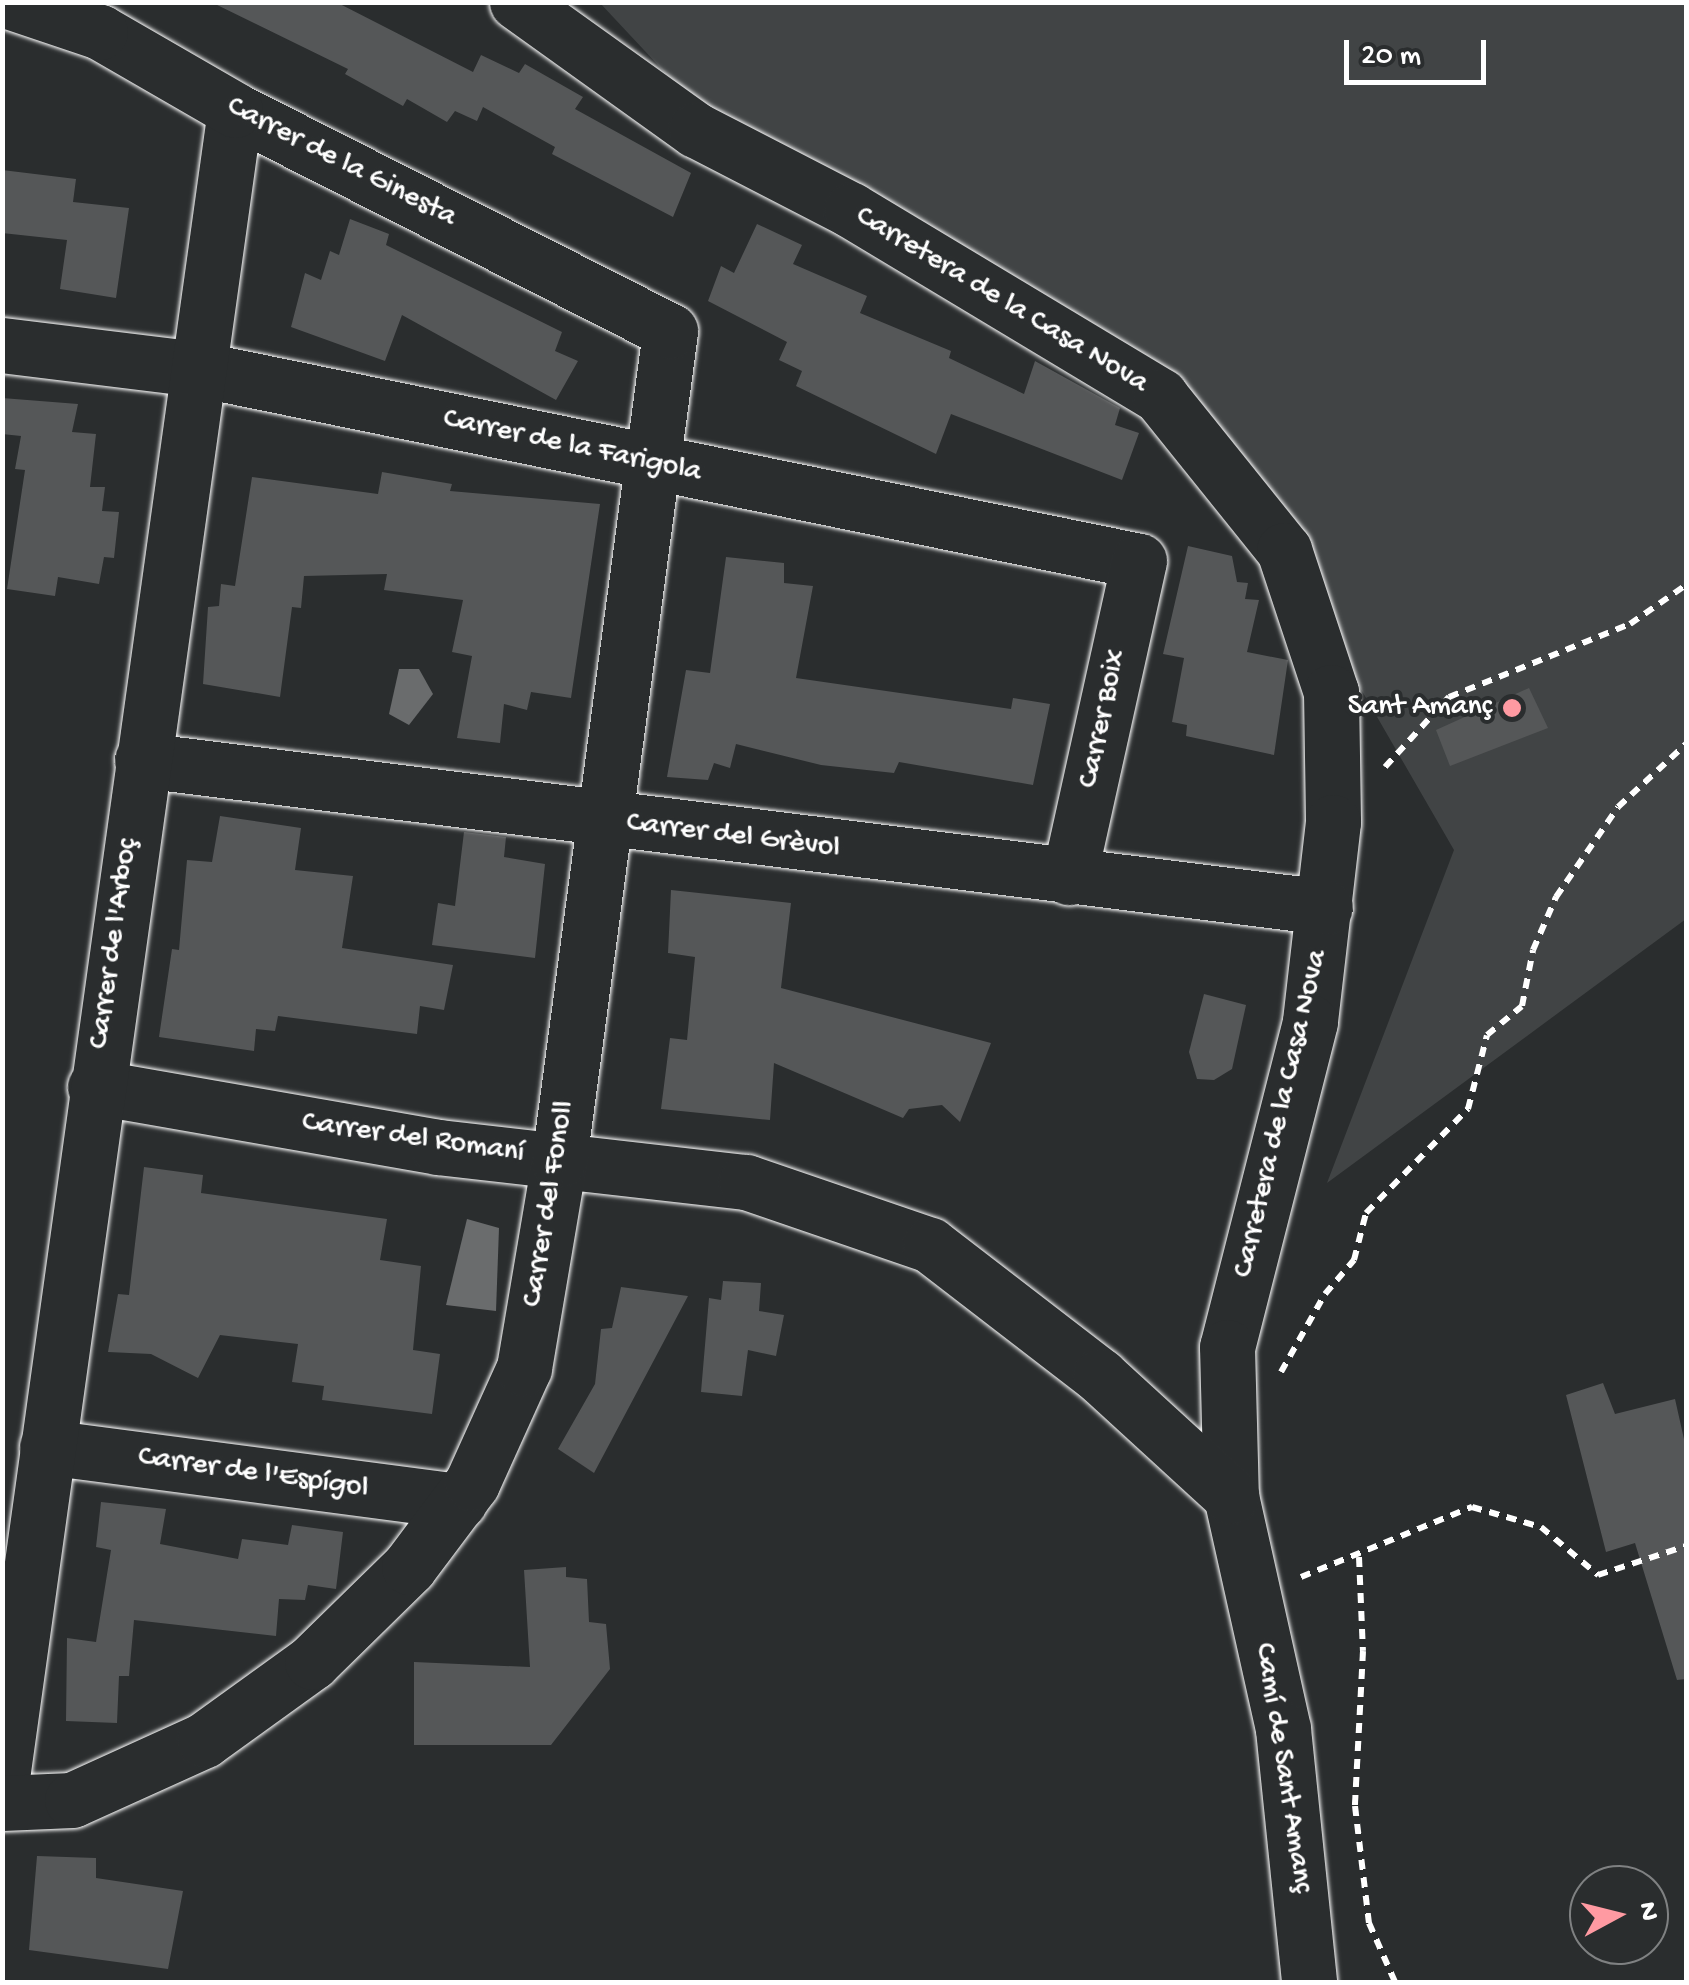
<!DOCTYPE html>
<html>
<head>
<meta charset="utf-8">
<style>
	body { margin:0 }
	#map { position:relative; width:1689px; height:1985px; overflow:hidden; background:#2a2d2e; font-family:"Gochi Hand",sans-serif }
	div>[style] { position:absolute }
	.green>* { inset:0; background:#414445 }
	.water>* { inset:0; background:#6a6c6d }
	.building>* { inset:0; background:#555758 }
	.path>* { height:6px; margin-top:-3px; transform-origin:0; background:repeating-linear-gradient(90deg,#fff 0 10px,transparent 0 18px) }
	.roads { filter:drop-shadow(0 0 2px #fff) drop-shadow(0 0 2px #fff) }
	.minor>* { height:55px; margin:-27.5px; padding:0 27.5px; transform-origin:27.5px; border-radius:27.5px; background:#2a2d2e }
	.dots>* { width:28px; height:28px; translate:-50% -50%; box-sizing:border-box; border:5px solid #2a2d2e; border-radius:50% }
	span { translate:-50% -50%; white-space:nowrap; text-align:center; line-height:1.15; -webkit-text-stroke:8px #2a2d2e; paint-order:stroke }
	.street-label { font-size:30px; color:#fff }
	.poi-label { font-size:30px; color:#fff }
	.right { translate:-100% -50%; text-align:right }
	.frame { position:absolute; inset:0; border:5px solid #fff; pointer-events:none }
	.north { position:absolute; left:1569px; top:1865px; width:100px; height:100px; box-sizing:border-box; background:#2a2d2e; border:2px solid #7f8182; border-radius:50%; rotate:83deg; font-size:28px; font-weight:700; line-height:40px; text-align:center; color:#fff }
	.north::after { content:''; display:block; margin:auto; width:35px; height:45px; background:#ff9aa2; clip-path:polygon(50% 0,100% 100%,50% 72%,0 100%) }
	.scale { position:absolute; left:1344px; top:40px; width:142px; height:45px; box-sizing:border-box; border:5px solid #fff; border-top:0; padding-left:12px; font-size:30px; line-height:35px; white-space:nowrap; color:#fff; -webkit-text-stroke:8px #2a2d2e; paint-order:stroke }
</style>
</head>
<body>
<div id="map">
	<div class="green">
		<div style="clip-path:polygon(600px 3px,1686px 3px,1686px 919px,1327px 1183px,1454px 850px,1180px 376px,700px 110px)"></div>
	</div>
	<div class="water">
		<div style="clip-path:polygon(399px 669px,419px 669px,433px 694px,409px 725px,389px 714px)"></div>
		<div style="clip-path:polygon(467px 1219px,499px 1228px,496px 1311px,446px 1305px)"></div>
	</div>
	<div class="building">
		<div style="clip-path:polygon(211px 2px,336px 2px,473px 72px,481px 55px,519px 73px,525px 64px,583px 97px,575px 109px,691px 173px,673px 217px,552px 154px,555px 147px,483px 107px,477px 121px,455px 111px,447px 122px,407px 99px,403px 106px,345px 74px,348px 69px)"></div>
		<div style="clip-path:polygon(2px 170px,76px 179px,73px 202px,129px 208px,116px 298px,60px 289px,67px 240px,2px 233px)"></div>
		<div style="clip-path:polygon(350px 219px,389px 234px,386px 245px,562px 332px,555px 351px,578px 361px,556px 400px,402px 315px,385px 361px,291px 327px,305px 273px,321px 280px,330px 251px,339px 255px)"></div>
		<div style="clip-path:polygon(757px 224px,802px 245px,793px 264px,867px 296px,860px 313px,951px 351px,949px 358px,1024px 394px,1035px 361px,1120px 408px,1115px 425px,1139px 433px,1122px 480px,951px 414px,936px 454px,796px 386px,802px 371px,779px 360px,787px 342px,708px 301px,721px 266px,734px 273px)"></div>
		<div style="clip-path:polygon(2px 398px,78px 404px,72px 432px,96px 434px,90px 487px,105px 487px,102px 511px,119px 512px,114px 558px,104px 557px,99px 584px,58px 577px,55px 596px,7px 589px,25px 470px,15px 469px,21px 436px,2px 434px)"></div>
		<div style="clip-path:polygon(382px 472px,452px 484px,450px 491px,600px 504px,571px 698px,531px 692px,527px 710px,504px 704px,500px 743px,457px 738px,472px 656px,452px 652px,463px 600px,384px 590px,387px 574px,304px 576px,301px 608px,292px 607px,280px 697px,203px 684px,208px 607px,219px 606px,221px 584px,235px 586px,252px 477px,378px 494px)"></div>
		<div style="clip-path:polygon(1188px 546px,1232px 556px,1237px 582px,1248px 583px,1245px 599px,1259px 600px,1247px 652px,1288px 660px,1274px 755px,1186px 736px,1187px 725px,1172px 722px,1184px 658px,1163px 654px)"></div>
		<div style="clip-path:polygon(726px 557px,784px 563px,784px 583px,813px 586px,796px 678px,1011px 709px,1013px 698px,1050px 704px,1033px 785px,899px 762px,894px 773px,821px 765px,736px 744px,730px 768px,714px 763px,708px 780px,667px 777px,686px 670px,710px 673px)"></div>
		<div style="clip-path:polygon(1529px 688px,1548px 728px,1450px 766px,1436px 730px)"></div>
		<div style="clip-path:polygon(220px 816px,301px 828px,295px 870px,353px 876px,342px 948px,453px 965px,444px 1010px,420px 1006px,417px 1034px,278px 1016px,275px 1031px,256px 1029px,254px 1051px,159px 1037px,172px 949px,179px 950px,187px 860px,212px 862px)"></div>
		<div style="clip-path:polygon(464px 832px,506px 837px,504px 857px,545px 864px,535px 958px,432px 945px,438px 903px,455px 906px)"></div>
		<div style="clip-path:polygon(671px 890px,791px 903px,781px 988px,991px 1043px,960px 1122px,942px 1105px,909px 1109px,903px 1118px,774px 1063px,770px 1120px,661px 1109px,670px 1038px,687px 1040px,695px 957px,668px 953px)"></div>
		<div style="clip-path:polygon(1204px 994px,1246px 1005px,1232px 1069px,1214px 1080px,1197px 1079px,1189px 1052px)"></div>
		<div style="clip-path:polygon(144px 1167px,203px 1175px,201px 1193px,387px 1219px,380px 1260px,421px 1266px,413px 1350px,440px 1354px,432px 1414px,322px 1400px,324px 1386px,292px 1382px,298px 1344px,220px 1335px,198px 1378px,151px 1354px,108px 1352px,118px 1294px,129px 1295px)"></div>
		<div style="clip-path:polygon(723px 1281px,761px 1283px,759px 1311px,784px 1315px,776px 1356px,748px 1350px,742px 1396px,701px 1392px,709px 1298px,721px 1300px)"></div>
		<div style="clip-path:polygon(621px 1287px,688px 1296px,594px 1473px,558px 1449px,595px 1384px,601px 1329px,612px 1328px)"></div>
		<div style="clip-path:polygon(1603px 1383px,1615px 1414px,1675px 1399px,1686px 1448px,1686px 1679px,1677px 1680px,1635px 1543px,1606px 1552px,1566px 1395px)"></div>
		<div style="clip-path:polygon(101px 1502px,166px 1509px,160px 1544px,238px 1559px,242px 1539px,288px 1545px,292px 1525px,343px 1532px,336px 1589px,308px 1585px,305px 1600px,279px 1599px,276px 1636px,134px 1620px,129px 1676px,119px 1676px,117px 1723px,66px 1721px,67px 1638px,96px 1642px,111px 1550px,96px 1547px)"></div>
		<div style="clip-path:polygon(566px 1567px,566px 1577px,587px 1579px,589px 1622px,606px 1624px,610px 1669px,551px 1745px,414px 1745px,414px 1662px,530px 1667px,524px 1570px)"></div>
		<div style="clip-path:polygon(37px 1856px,96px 1858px,96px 1878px,183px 1891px,168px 1969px,29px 1950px)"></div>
	</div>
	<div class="path">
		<div style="left:1385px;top:767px;width:95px;rotate:-47.6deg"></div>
		<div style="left:1449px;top:697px;width:195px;rotate:-22deg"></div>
		<div style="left:1630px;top:624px;width:68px;rotate:-34.9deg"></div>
		<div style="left:1281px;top:1372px;width:90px;rotate:-60.6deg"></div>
		<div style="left:1325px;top:1294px;width:45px;rotate:-49.5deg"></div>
		<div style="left:1354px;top:1260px;width:49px;rotate:-75.7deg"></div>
		<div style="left:1366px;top:1213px;width:146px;rotate:-45.6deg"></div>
		<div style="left:1468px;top:1109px;width:76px;rotate:-75.6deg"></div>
		<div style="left:1487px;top:1035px;width:45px;rotate:-39.6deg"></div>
		<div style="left:1522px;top:1006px;width:57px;rotate:-78.9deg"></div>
		<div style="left:1533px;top:950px;width:58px;rotate:-66.5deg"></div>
		<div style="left:1556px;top:897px;width:109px;rotate:-55.4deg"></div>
		<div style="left:1618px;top:807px;width:93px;rotate:-42.8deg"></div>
		<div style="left:1359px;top:1557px;width:94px;rotate:87.6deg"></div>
		<div style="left:1363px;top:1651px;width:155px;rotate:93deg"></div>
		<div style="left:1355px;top:1806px;width:118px;rotate:83.2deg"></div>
		<div style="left:1369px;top:1923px;width:64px;rotate:66.2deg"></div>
		<div style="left:1301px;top:1577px;width:185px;rotate:-22.3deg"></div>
		<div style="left:1472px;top:1507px;width:72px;rotate:16.2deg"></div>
		<div style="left:1541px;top:1527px;width:75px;rotate:40.1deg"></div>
		<div style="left:1598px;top:1575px;width:93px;rotate:-18.2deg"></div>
	</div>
	<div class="roads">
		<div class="minor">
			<div style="left:517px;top:2px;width:220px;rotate:35.6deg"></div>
			<div style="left:696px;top:130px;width:174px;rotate:27.3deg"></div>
			<div style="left:851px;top:210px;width:361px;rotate:31deg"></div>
			<div style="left:1160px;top:396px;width:198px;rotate:51.2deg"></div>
			<div style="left:1284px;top:550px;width:150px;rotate:71.7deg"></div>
			<div style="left:1331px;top:692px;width:130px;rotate:89.1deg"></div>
			<div style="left:1333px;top:822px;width:201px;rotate:96.6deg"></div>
			<div style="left:1310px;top:1022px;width:335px;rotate:104.3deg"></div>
			<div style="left:1227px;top:1347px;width:149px;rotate:88.5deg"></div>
			<div style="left:1231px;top:1496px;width:239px;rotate:77.4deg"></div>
			<div style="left:1283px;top:1729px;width:254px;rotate:84.1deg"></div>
			<div style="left:2px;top:345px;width:197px;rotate:7deg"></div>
			<div style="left:198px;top:369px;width:960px;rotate:11.53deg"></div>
			<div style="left:1139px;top:561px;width:324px;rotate:102.5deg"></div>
			<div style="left:142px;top:760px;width:1192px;rotate:7.08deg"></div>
			<div style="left:95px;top:1087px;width:348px;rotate:9.9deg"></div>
			<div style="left:438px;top:1147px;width:310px;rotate:6.5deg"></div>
			<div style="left:746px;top:1182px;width:194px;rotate:18.9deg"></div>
			<div style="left:930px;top:1245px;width:215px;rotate:37.6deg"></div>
			<div style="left:1100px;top:1376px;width:178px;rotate:42.5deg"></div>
			<div style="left:47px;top:1447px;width:416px;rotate:7.5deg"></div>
			<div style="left:2px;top:1778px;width:1684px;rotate:-82.05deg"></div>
			<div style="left:2px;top:1803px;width:70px;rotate:-2.5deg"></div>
			<div style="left:72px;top:1800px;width:145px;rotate:-24.4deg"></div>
			<div style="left:204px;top:1740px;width:133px;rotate:-35.8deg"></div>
			<div style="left:312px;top:1662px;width:136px;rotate:-44.4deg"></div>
			<div style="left:409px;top:1567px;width:105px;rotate:-53.1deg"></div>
			<div style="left:472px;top:1483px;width:126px;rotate:-65.7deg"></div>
			<div style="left:524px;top:1368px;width:211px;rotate:-80.4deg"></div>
			<div style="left:559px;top:1160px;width:836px;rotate:-82.37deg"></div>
			<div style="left:670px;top:331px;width:488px;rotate:-153.1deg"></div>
			<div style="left:235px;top:110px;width:156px;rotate:-150deg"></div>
			<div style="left:100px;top:32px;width:94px;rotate:-161.4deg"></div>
		</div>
	</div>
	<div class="dots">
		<div style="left:1512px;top:708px;background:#ff9aa2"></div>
	</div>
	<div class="street-label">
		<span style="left:341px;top:163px;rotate:27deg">Carrer de la Ginesta</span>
		<span style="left:1001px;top:301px;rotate:31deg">Carretera de la Casa Nova</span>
		<span style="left:572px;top:447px;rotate:12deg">Carrer de la Farigola</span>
		<span style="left:1104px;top:719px;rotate:-78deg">Carrer Boix</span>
		<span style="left:733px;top:837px;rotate:7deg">Carrer del Grèvol</span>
		<span style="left:115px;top:944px;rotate:-82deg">Carrer de l'Arboç</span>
		<span style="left:1282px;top:1114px;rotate:-77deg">Carretera de la Casa Nova</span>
		<span style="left:413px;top:1139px;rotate:8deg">Carrer del Romaní</span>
		<span style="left:550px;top:1204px;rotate:-81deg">Carrer del Fonoll</span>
		<span style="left:253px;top:1474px;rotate:8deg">Carrer de l'Espígol</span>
		<span style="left:1282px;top:1768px;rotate:81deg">Camí de Sant Amanç</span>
	</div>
	<div class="poi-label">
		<span class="right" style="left:1492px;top:708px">Sant Amanç</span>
	</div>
	<div class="frame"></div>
	<div class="north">N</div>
	<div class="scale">20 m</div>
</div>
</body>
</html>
